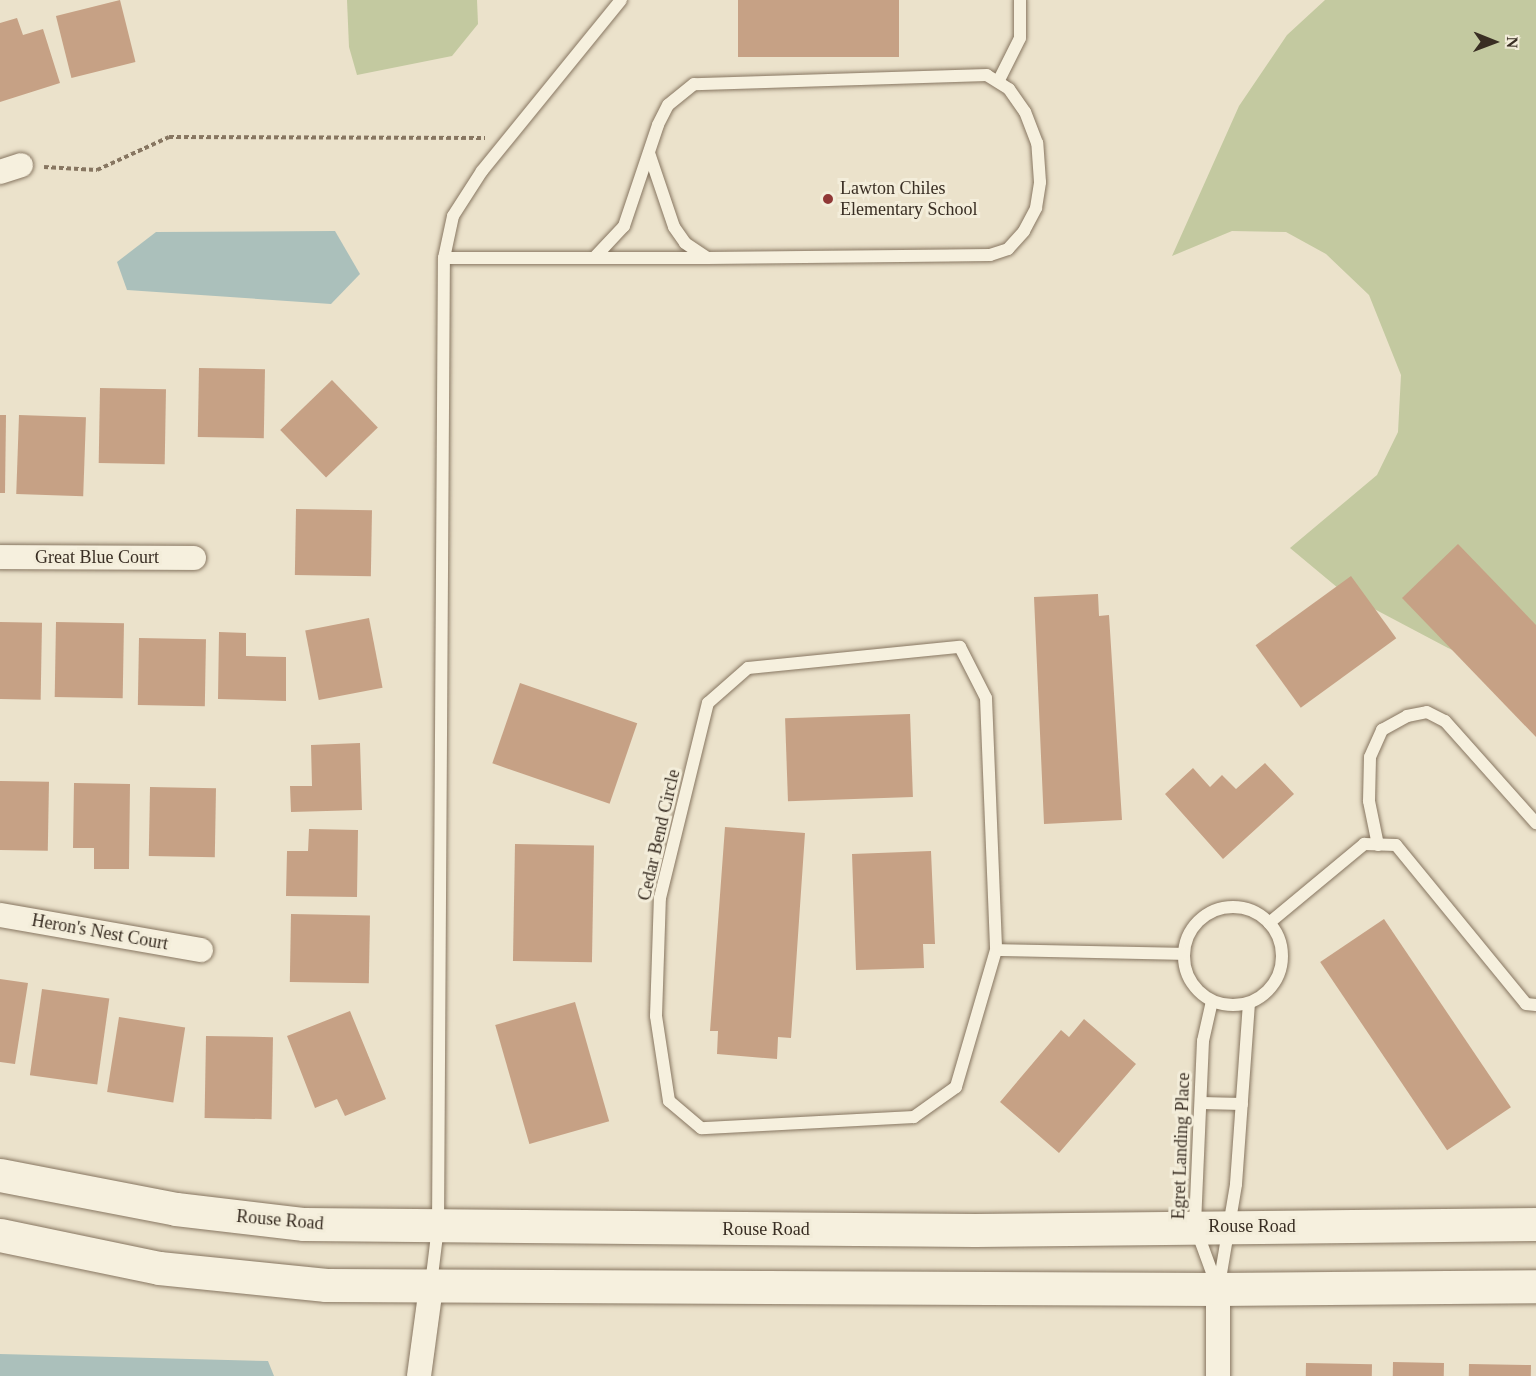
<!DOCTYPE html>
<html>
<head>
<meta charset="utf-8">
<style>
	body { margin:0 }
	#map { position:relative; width:1536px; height:1376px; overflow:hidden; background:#ebe2cb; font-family:"Times New Roman",serif }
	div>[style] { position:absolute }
	.green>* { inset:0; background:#c3c9a0 }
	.water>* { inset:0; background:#abc0bb }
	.building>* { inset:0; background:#c6a185; transform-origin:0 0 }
	.path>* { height:4px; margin-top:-2px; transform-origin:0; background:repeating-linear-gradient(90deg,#877661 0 4.5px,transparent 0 7.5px) }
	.roads { filter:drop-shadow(0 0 2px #877661) drop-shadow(0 0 2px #877661) }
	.lane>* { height:12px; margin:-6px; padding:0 6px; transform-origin:6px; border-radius:6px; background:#f6f0de }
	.lane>.ring { margin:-6px; padding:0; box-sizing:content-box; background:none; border:12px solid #f6f0de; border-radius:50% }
	.street>* { height:24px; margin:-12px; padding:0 12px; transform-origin:12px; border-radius:12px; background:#f6f0de }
	.secondary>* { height:33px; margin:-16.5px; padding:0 16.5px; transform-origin:16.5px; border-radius:16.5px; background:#f6f0de }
	.dots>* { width:16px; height:16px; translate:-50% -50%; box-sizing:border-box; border:3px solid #f3edda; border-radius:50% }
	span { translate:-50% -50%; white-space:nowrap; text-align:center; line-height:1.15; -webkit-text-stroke:6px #f3edda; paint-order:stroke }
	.poi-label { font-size:18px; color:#392e23 }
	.left { translate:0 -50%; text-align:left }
	.street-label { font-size:18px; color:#392e23 }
	.north { position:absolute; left:1464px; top:12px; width:60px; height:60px; -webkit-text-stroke:4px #f3edda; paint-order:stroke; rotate:91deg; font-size:16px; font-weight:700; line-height:24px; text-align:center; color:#392e23 }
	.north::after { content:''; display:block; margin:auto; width:21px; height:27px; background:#392e23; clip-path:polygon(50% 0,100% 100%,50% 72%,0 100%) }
</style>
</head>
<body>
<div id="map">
	<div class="green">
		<div style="clip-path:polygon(347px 0,477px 0,478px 24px,452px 56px,357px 75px,349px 47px)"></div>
		<div style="clip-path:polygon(1325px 0,1536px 0,1536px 686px,1448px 648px,1344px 593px,1290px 548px,1377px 475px,1398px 432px,1401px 375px,1369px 295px,1326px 254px,1286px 232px,1232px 231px,1172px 256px,1239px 106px,1287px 35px)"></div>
	</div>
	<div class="water">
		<div style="clip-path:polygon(335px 231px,360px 274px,331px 304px,127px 290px,117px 262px,156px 232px)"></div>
		<div style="clip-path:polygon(0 1354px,268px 1361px,274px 1376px,0 1376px)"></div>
	</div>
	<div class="building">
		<div style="left:120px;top:0;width:64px;height:66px;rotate:76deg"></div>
		<div style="left:738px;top:0;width:161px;height:57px"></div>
		<div style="clip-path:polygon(17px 18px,23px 35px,43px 29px,60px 83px,0 102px,0 23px)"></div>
		<div style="left:199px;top:368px;width:66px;height:69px;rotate:1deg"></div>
		<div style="left:332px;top:380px;width:66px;height:72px;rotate:46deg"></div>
		<div style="left:100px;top:388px;width:66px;height:75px;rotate:1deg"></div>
		<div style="clip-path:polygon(0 415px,6px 415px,5px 493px,0 493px)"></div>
		<div style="left:19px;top:415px;width:67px;height:79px;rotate:2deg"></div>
		<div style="left:296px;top:509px;width:76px;height:66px;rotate:1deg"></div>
		<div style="clip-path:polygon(1458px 544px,1536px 625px,1536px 737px,1402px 598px)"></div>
		<div style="left:1351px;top:576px;width:77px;height:118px;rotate:54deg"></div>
		<div style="clip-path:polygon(1098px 594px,1099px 616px,1109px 615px,1122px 820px,1044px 824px,1034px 597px)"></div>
		<div style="left:369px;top:618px;width:71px;height:65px;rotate:79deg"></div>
		<div style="left:0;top:622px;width:42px;height:77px;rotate:1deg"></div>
		<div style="left:56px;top:622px;width:68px;height:75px;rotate:1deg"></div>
		<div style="clip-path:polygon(219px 632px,246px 633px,246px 656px,286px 657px,286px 701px,218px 699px)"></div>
		<div style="left:139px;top:638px;width:67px;height:67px;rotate:1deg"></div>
		<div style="left:520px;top:683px;width:124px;height:85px;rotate:19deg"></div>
		<div style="left:910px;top:714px;width:83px;height:125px;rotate:88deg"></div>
		<div style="clip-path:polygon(360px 743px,362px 810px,291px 812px,290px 786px,312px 786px,311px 745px)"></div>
		<div style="clip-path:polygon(1265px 763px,1294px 794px,1223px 859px,1165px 794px,1193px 768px,1210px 787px,1222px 775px,1236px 789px)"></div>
		<div style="left:0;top:781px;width:49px;height:69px;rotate:1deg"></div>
		<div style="clip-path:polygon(74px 783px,130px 784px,129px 869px,94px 869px,94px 848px,73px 848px)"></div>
		<div style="left:150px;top:787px;width:66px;height:69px;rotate:1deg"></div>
		<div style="clip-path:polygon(725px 827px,805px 833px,791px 1038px,778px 1037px,777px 1059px,717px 1054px,718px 1031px,710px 1031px)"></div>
		<div style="clip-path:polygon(309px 829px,358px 830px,357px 897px,286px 896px,287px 851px,308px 851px)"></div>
		<div style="left:515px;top:844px;width:79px;height:117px;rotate:1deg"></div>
		<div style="clip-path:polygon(931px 851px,935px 944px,923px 944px,924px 968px,856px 970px,852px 854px)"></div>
		<div style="left:291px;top:914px;width:79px;height:68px;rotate:1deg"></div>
		<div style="left:1384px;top:919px;width:227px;height:77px;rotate:56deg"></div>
		<div style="clip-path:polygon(0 979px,28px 983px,15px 1064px,0 1062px)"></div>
		<div style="left:42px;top:989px;width:68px;height:87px;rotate:8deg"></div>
		<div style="left:575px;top:1002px;width:124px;height:83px;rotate:74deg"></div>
		<div style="clip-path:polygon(350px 1011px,386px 1099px,345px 1116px,337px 1099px,315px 1108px,287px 1036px)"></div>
		<div style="left:119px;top:1017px;width:67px;height:76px;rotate:9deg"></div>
		<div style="clip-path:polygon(1084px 1019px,1136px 1064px,1059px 1153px,1000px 1102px,1061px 1030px,1069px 1037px)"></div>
		<div style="left:206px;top:1036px;width:67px;height:82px;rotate:1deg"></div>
		<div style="left:1393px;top:1362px;width:51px;height:14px;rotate:1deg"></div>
		<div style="left:1306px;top:1363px;width:66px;height:13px;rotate:1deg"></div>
		<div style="left:1469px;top:1364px;width:62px;height:12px;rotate:1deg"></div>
	</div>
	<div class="path">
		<div style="left:44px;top:167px;width:53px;rotate:3.2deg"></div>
		<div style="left:97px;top:170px;width:79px;rotate:-24.6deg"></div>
		<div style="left:169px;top:137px;width:316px;rotate:0.2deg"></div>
	</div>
	<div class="roads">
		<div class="lane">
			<div style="left:999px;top:80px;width:47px;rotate:-63.4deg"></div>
			<div style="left:1020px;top:38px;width:38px;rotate:-90deg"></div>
			<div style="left:649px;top:153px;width:78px;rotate:71.3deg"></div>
			<div style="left:674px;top:227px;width:19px;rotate:55deg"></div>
			<div style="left:685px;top:243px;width:27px;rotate:34deg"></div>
			<div style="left:444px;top:258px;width:263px"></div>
			<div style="left:707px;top:258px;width:283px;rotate:-0.6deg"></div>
			<div style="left:990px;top:255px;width:19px;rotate:-18deg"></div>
			<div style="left:1008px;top:249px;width:24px;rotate:-48deg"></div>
			<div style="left:1024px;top:231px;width:26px;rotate:-62deg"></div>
			<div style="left:1036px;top:208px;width:26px;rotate:-81deg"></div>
			<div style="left:1040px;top:182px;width:39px;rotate:-94deg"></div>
			<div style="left:1037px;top:143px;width:33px;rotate:-111deg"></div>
			<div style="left:1025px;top:112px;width:28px;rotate:-125deg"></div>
			<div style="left:1009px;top:89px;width:26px;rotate:-148deg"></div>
			<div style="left:987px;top:75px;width:293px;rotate:178.2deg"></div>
			<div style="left:694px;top:84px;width:33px;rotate:141deg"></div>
			<div style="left:668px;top:105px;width:22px;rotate:117deg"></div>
			<div style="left:658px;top:125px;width:107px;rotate:108.6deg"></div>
			<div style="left:624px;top:226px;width:44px;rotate:133.2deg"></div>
			<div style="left:960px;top:647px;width:57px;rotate:63deg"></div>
			<div style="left:986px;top:698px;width:252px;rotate:87.7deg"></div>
			<div style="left:996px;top:950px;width:143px;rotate:106.3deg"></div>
			<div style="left:956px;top:1087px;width:52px;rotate:144.5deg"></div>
			<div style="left:914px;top:1117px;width:213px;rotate:177deg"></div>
			<div style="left:701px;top:1128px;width:42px;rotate:-139.8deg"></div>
			<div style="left:669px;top:1101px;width:86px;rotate:-98.7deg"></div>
			<div style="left:656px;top:1016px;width:118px;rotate:-88.1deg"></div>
			<div style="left:660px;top:898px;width:201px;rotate:-76.2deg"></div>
			<div style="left:708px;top:703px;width:53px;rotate:-41.2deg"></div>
			<div style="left:748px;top:668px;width:213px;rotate:-5.7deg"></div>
			<div style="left:1378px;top:845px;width:45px;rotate:-101.6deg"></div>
			<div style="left:1369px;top:801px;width:44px;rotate:-88.7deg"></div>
			<div style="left:1370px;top:757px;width:30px;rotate:-66deg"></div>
			<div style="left:1382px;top:730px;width:29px;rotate:-29deg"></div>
			<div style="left:1407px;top:716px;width:20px;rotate:-11deg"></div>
			<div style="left:1427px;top:712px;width:20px;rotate:27deg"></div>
			<div style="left:1445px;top:721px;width:137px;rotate:48.3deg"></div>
			<div class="ring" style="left:1184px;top:907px;width:86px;height:86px"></div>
			<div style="left:1269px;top:923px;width:124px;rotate:-39.7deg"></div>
			<div style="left:1364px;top:844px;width:32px;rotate:2deg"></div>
			<div style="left:1396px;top:845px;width:205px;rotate:50.7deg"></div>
			<div style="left:1526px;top:1004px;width:10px;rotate:6deg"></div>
			<div style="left:996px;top:950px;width:187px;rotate:1.2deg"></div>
			<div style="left:1212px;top:1001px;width:41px;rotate:102.7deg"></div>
			<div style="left:1203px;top:1041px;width:185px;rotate:92.5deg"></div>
			<div style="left:1195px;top:1226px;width:64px;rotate:69.9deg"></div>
			<div style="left:1201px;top:1103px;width:41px;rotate:1.4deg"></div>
			<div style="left:431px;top:1284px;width:57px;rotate:-83deg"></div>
			<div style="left:438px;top:1227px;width:969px;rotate:-89.65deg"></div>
			<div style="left:444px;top:258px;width:43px;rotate:-77.9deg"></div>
			<div style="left:453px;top:216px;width:54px;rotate:-57.2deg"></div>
			<div style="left:482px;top:171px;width:220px;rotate:-50.9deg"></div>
			<div style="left:1219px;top:1285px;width:102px;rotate:-80.4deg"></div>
			<div style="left:1236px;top:1184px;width:181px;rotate:-85.9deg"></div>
		</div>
		<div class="street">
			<div style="left:0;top:172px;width:22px;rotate:-18deg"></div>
			<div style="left:0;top:557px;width:194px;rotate:0.3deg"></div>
			<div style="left:0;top:915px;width:204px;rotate:9.9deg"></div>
			<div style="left:419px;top:1376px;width:90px;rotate:-82.3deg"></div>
			<div style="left:1218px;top:1376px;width:87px;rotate:-90deg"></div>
		</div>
		<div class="secondary">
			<div style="left:0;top:1175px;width:179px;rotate:10.9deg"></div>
			<div style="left:176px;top:1209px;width:129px;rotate:6.7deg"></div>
			<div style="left:304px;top:1224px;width:671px;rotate:0.51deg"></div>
			<div style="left:975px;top:1230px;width:561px;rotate:-0.61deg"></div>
			<div style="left:0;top:1235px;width:162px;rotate:11.7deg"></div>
			<div style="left:159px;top:1268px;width:168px;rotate:5.8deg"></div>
			<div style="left:326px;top:1285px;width:892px;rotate:0.26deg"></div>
			<div style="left:1218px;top:1289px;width:318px;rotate:-0.5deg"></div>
		</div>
	</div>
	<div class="dots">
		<div style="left:828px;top:199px;background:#903836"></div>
	</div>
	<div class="poi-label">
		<span class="left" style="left:840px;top:199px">Lawton Chiles<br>Elementary School</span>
	</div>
	<div class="street-label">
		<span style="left:97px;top:557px">Great Blue Court</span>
		<span style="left:659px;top:835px;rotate:-77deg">Cedar Bend Circle</span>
		<span style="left:100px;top:932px;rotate:10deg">Heron's Nest Court</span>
		<span style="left:1181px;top:1146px;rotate:-88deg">Egret Landing Place</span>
		<span style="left:280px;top:1220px;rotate:5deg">Rouse Road</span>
		<span style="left:1252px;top:1226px">Rouse Road</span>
		<span style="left:766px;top:1229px">Rouse Road</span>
	</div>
	<div class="north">N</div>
</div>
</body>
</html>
